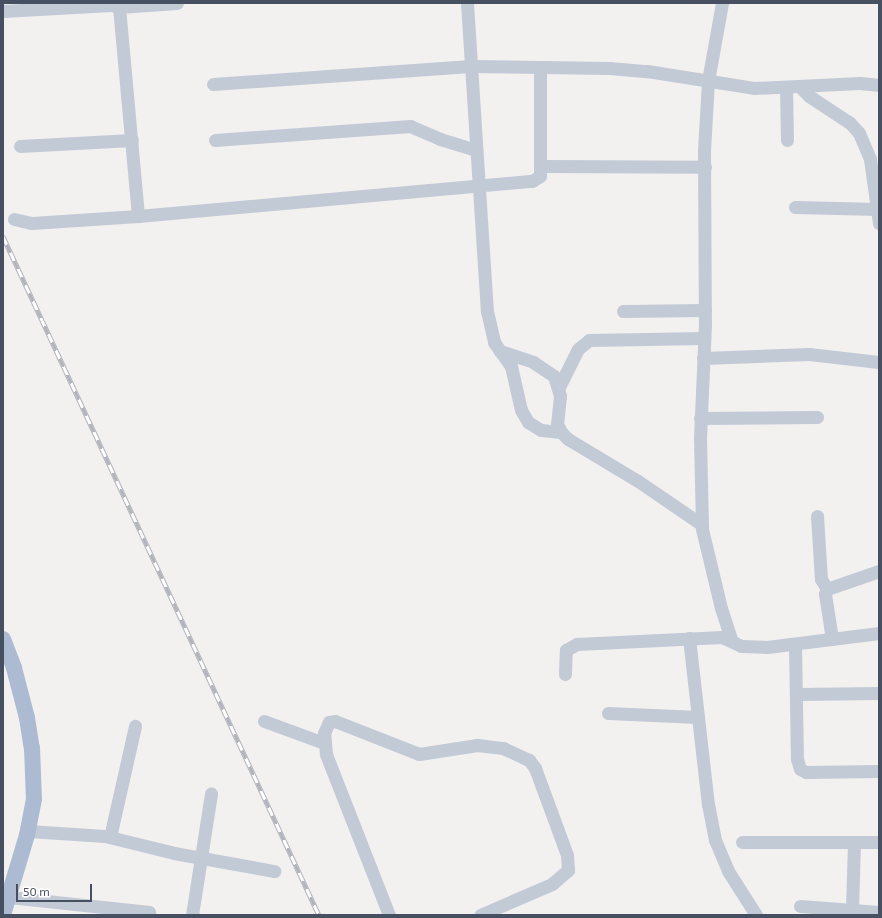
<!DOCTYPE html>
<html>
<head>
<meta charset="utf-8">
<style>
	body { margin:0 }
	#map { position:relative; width:882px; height:918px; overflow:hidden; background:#f3f0f0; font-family:"Exo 2",sans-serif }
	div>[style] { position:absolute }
	.minor>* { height:13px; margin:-6.5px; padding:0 6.5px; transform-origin:6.5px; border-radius:6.5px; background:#c2cad6 }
	.major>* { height:16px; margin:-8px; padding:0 8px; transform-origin:8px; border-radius:8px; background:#adbbd2 }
	.rail>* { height:4.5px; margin-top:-2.25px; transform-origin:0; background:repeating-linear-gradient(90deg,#fff 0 9px,#b1b4bb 0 18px); box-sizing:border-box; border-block:1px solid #b1b4bb }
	span { translate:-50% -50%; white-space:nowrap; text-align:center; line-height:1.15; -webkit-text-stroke:3px #fff; paint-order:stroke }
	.frame { position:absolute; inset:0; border:4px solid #465060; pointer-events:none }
	.scale { position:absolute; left:16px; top:884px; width:76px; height:18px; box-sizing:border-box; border:2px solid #465060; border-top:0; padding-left:5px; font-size:12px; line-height:14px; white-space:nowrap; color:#465060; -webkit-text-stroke:3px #fff; paint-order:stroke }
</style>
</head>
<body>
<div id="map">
	<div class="minor">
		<div style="left:467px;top:3px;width:309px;rotate:86.3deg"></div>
		<div style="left:487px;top:311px;width:32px;rotate:77deg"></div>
		<div style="left:494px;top:342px;width:11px;rotate:56deg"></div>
		<div style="left:500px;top:351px;width:35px;rotate:18deg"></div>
		<div style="left:533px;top:362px;width:25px;rotate:34deg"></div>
		<div style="left:554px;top:376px;width:21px;rotate:73deg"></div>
		<div style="left:560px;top:396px;width:28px;rotate:96deg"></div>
		<div style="left:557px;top:424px;width:9px;rotate:63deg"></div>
		<div style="left:561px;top:432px;width:10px;rotate:45deg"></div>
		<div style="left:568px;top:439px;width:82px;rotate:31deg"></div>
		<div style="left:638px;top:481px;width:76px;rotate:34.3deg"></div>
		<div style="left:722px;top:3px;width:79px;rotate:100.2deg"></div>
		<div style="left:708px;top:81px;width:70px;rotate:93.3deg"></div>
		<div style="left:704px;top:151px;width:173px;rotate:89.7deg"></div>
		<div style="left:705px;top:324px;width:114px;rotate:92.5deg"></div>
		<div style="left:700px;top:438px;width:91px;rotate:88.7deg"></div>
		<div style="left:702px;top:529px;width:81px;rotate:76.5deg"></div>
		<div style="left:721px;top:608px;width:33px;rotate:72deg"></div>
		<div style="left:119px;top:7px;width:58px;rotate:-3.9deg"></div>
		<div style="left:3px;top:11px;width:108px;rotate:-3.2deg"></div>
		<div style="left:111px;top:5px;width:8px;rotate:14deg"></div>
		<div style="left:119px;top:7px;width:210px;rotate:84.8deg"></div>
		<div style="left:213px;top:84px;width:258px;rotate:-4deg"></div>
		<div style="left:470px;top:66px;width:139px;rotate:0.8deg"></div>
		<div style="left:609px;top:68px;width:38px;rotate:5deg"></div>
		<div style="left:647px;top:71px;width:108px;rotate:9deg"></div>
		<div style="left:754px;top:88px;width:106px;rotate:-2.7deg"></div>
		<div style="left:860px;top:83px;width:19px;rotate:6deg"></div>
		<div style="left:800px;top:87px;width:13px;rotate:45deg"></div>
		<div style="left:809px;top:96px;width:49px;rotate:33.4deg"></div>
		<div style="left:850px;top:123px;width:13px;rotate:48deg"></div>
		<div style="left:859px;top:133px;width:28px;rotate:67deg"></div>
		<div style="left:870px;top:159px;width:65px;rotate:82deg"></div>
		<div style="left:786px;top:88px;width:52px;rotate:88.9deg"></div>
		<div style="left:215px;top:140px;width:196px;rotate:-4.1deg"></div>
		<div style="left:410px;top:126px;width:33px;rotate:23deg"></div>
		<div style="left:440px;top:139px;width:38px;rotate:17deg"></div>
		<div style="left:20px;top:146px;width:112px;rotate:-3.1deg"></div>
		<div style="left:540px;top:166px;width:165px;rotate:0.3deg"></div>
		<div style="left:795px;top:207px;width:83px;rotate:1.4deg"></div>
		<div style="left:14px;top:219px;width:18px;rotate:13deg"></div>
		<div style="left:32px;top:223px;width:106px;rotate:-3.8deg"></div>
		<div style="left:138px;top:216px;width:396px;rotate:-5.1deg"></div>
		<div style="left:532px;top:181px;width:9px;rotate:-32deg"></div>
		<div style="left:540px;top:176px;width:109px;rotate:-90deg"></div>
		<div style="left:623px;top:311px;width:82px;rotate:-0.7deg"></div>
		<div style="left:500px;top:351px;width:19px;rotate:54deg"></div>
		<div style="left:511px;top:366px;width:45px;rotate:77.2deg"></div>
		<div style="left:521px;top:410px;width:14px;rotate:60deg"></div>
		<div style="left:528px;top:422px;width:15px;rotate:32deg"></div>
		<div style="left:541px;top:430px;width:20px;rotate:6deg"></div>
		<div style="left:703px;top:358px;width:106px;rotate:-2.2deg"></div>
		<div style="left:809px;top:354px;width:70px;rotate:6.5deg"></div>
		<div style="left:559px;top:387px;width:42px;rotate:-63.4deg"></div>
		<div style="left:578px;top:349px;width:14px;rotate:-39deg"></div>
		<div style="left:589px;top:340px;width:114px;rotate:-1deg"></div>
		<div style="left:700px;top:418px;width:117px;rotate:-0.5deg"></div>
		<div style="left:817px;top:516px;width:63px;rotate:86.4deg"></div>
		<div style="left:821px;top:579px;width:12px;rotate:59deg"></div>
		<div style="left:689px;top:638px;width:167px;rotate:83.5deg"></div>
		<div style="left:708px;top:804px;width:37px;rotate:79deg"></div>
		<div style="left:715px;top:840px;width:34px;rotate:67deg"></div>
		<div style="left:728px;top:871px;width:52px;rotate:57.5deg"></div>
		<div style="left:832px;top:639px;width:46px;rotate:-98.8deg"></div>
		<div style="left:825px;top:594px;width:5px;rotate:-68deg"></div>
		<div style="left:827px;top:589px;width:55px;rotate:-19.1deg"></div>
		<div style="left:795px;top:645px;width:114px;rotate:89deg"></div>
		<div style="left:797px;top:759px;width:10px;rotate:73deg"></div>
		<div style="left:800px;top:769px;width:7px;rotate:27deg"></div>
		<div style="left:806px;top:772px;width:73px;rotate:-0.8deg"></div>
		<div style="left:565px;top:674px;width:24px;rotate:-88deg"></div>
		<div style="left:566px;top:650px;width:13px;rotate:-29deg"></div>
		<div style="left:577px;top:644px;width:145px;rotate:-2.8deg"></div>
		<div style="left:722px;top:637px;width:21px;rotate:25deg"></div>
		<div style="left:741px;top:646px;width:26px;rotate:2deg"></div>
		<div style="left:767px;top:647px;width:113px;rotate:-7.1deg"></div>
		<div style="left:797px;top:694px;width:82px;rotate:-0.7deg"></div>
		<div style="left:608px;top:713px;width:90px;rotate:2.5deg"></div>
		<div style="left:264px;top:721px;width:64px;rotate:20.1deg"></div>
		<div style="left:28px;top:831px;width:77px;rotate:3.7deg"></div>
		<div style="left:105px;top:836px;width:71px;rotate:13.8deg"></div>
		<div style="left:174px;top:853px;width:102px;rotate:10.2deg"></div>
		<div style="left:110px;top:837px;width:114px;rotate:-77.3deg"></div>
		<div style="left:742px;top:842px;width:137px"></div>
		<div style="left:9px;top:897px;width:141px;rotate:6.1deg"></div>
		<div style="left:800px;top:906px;width:79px;rotate:4.3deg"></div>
		<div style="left:852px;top:910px;width:68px;rotate:-88.3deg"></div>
		<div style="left:192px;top:915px;width:123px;rotate:-81.1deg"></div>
		<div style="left:389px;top:915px;width:173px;rotate:-111.4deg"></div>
		<div style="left:326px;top:754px;width:21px;rotate:-95deg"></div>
		<div style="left:324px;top:733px;width:12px;rotate:-66deg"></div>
		<div style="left:329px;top:722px;width:6px;rotate:-9deg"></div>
		<div style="left:335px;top:721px;width:90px;rotate:21.4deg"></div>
		<div style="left:419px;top:754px;width:59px;rotate:-8.8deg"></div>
		<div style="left:477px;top:745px;width:26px;rotate:7deg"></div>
		<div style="left:503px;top:748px;width:29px;rotate:25deg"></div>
		<div style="left:529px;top:760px;width:10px;rotate:53deg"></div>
		<div style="left:535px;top:768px;width:93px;rotate:69.8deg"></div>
		<div style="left:567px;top:855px;width:15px;rotate:86deg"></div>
		<div style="left:568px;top:870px;width:21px;rotate:139deg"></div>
		<div style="left:552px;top:884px;width:78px;rotate:156.7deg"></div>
	</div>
	<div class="major">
		<div style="left:3px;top:639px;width:31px;rotate:69deg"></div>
		<div style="left:14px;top:668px;width:52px;rotate:75.4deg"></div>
		<div style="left:27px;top:718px;width:30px;rotate:81deg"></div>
		<div style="left:32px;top:748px;width:51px;rotate:87.8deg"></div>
		<div style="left:34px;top:799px;width:37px;rotate:101deg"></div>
		<div style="left:27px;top:835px;width:84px;rotate:106.7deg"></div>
	</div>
	<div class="rail">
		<div style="left:3px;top:236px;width:749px;rotate:65.04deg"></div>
	</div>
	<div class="frame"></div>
	<div class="scale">50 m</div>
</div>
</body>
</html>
